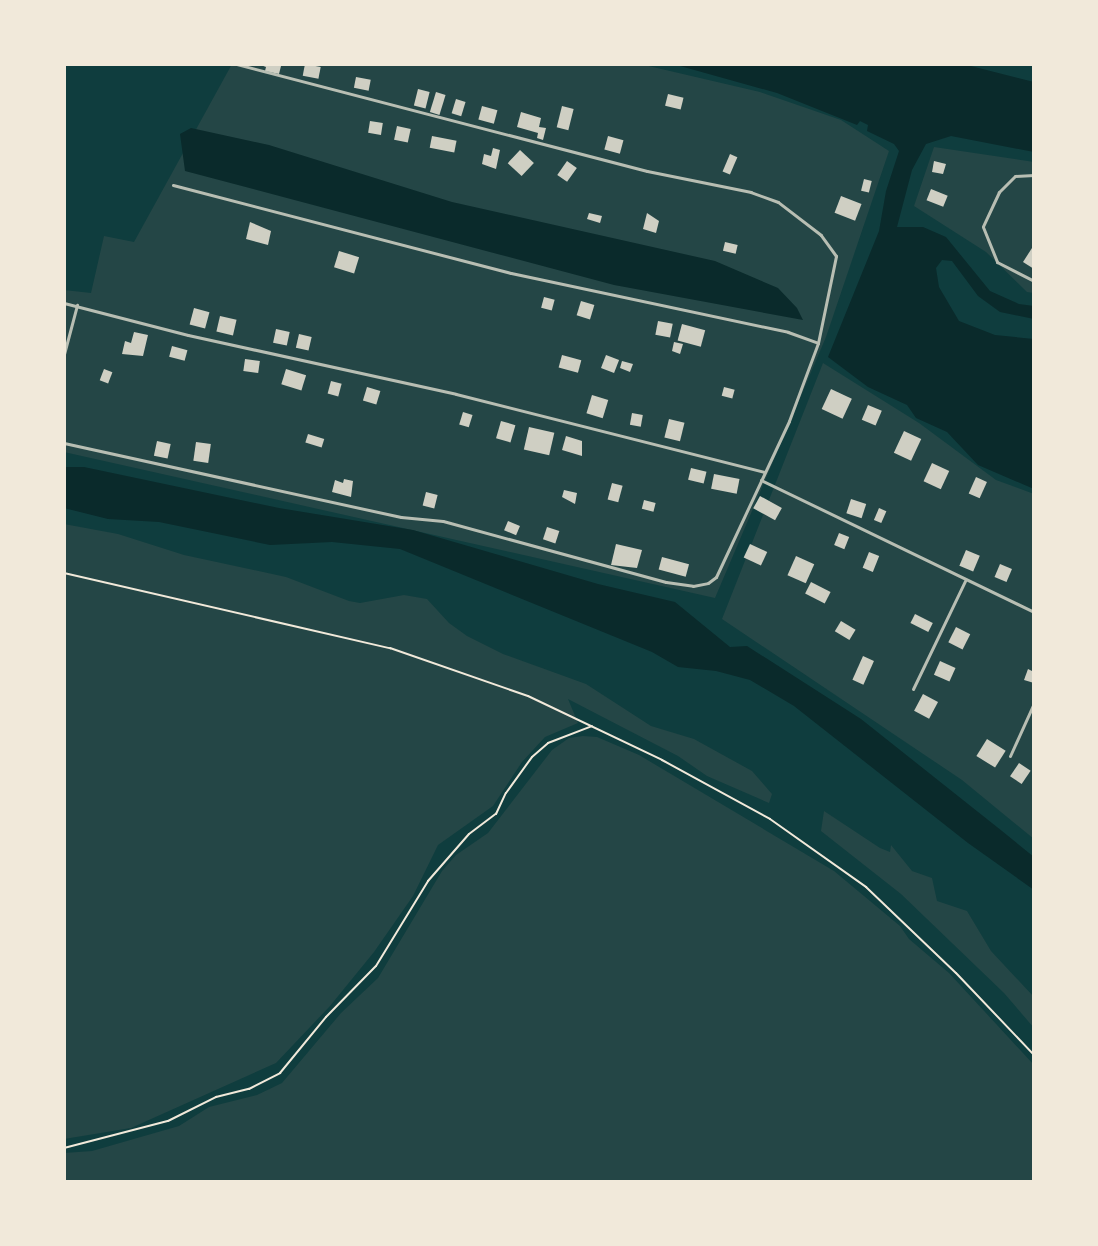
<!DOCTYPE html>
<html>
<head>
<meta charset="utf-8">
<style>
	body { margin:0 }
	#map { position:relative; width:1098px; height:1246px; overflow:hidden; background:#0f3d3e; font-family:"Fira Sans",sans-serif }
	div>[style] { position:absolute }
	.green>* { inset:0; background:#244646 }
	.water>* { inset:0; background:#0a2a2b }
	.building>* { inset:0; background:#cfcfc3; transform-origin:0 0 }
	.path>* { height:2px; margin:-1px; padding:0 1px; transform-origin:1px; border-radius:1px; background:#f1e9da }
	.service>* { height:3px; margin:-1.5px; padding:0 1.5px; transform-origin:1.5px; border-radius:1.5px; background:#b8beb3 }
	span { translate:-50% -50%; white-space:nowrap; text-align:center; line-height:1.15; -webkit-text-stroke:6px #f1e9da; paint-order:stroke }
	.frame { position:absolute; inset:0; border:66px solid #f1e9da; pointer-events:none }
</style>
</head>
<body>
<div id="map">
	<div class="green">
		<div style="clip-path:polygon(232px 64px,640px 64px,760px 92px,841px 120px,889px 151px,826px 337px,715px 598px,64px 452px,64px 290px,91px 293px,104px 236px,134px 242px)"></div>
		<div style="clip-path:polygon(934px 147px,1034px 162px,1034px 293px,1027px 292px,986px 252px,914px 206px)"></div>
		<div style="clip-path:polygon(823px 363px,919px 423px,996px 480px,1034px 494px,1034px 839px,962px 780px,722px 619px)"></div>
		<div style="clip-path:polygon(64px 524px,118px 534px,184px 555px,286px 577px,349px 601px,360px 603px,404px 595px,427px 599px,449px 623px,467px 636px,503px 654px,586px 684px,651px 726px,694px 739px,752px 771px,772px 794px,769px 803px,707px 776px,678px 756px,568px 699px,578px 723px,545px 737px,522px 762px,493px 806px,438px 845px,413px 896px,374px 952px,330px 1006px,276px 1063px,131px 1128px,64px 1139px)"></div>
		<div style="clip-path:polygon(583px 736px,597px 737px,639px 755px,834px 871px,900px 926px,909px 939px,949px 973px,1034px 1065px,1034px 1182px,64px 1182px,64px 1153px,92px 1151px,179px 1126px,209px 1107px,257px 1095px,282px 1083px,341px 1013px,378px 978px,442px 871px,456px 855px,488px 833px,552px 750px,569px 738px)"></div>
		<div style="clip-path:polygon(824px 811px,880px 848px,890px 852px,891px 845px,912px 871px,932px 878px,937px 901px,967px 911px,991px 951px,1034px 997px,1034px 1028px,1004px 993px,901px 894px,821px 831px)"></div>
	</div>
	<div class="water">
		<div style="clip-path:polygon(673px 64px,963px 64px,1034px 82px,1034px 152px,951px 136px,926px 144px,912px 170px,897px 227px,923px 227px,946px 237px,990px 291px,1019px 304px,1034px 306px,1034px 319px,1000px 312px,978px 296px,952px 261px,942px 260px,936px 268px,939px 287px,959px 321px,995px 335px,1034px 339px,1034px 489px,978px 465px,947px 432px,916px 418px,907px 405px,868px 387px,828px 357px,879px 231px,886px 191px,899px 151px,894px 144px,867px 131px,868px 125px,860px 121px,857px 125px,777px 93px)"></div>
		<div style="clip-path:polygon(191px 128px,269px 145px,452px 202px,715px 261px,778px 288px,797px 308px,803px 320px,614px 285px,185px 171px,180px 134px)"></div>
		<div style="clip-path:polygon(64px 467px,84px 467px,279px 508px,413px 530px,598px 584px,675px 602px,730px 647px,747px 646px,861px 719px,1002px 831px,1034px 857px,1034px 890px,968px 843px,794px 706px,750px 680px,716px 671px,678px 667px,652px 652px,400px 549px,332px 542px,270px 545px,159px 522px,108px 519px,64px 508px)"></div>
	</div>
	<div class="building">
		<div style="clip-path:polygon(258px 64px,281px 66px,279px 74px,265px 71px,266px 67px)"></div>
		<div style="left:305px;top:64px;width:16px;height:12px;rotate:11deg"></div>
		<div style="left:356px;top:77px;width:15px;height:11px;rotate:11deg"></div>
		<div style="left:418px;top:89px;width:12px;height:17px;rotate:14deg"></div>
		<div style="left:436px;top:92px;width:10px;height:21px;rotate:17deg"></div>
		<div style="left:668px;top:94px;width:16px;height:12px;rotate:14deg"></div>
		<div style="left:456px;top:99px;width:10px;height:15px;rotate:17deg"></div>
		<div style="left:482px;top:106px;width:16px;height:14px;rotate:15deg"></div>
		<div style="left:562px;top:106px;width:12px;height:22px;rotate:14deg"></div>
		<div style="clip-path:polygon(521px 112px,541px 118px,539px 127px,546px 128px,543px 140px,537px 138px,538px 133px,517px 127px)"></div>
		<div style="left:370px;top:121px;width:13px;height:12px;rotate:9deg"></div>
		<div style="left:397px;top:126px;width:14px;height:14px;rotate:12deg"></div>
		<div style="left:432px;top:136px;width:25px;height:12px;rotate:11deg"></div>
		<div style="left:608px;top:136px;width:16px;height:14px;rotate:15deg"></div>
		<div style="clip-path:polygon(493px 148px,500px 150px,496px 169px,482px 164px,484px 154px,491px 156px)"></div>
		<div style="left:520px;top:150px;width:19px;height:18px;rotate:43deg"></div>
		<div style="left:730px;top:154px;width:8px;height:19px;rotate:23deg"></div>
		<div style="left:567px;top:161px;width:12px;height:17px;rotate:35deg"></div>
		<div style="clip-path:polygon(934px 161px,946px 164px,943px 174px,932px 172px)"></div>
		<div style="left:864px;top:179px;width:8px;height:12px;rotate:14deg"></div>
		<div style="left:931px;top:189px;width:18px;height:12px;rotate:22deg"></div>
		<div style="left:841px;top:196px;width:22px;height:18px;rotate:21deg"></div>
		<div style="clip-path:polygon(589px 213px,602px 216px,600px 223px,587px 219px)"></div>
		<div style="clip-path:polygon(647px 213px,659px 221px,656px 233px,643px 229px)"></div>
		<div style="clip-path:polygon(250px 222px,271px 231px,268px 245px,246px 239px)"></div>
		<div style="left:725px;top:242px;width:13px;height:9px;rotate:13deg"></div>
		<div style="clip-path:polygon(1032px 248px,1034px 249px,1034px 269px,1023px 262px)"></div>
		<div style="left:339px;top:251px;width:21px;height:17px;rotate:17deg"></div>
		<div style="left:544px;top:297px;width:11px;height:11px;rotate:15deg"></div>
		<div style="left:581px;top:301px;width:14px;height:15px;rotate:17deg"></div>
		<div style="left:194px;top:308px;width:16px;height:17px;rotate:15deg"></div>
		<div style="left:220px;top:316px;width:17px;height:16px;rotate:13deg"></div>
		<div style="left:658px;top:321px;width:15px;height:14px;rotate:11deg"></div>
		<div style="left:682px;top:324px;width:24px;height:17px;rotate:15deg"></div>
		<div style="left:276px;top:329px;width:14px;height:14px;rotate:12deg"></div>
		<div style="clip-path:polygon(134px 332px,148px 335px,143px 356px,122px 354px,125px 341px,131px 343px)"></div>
		<div style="left:299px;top:334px;width:13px;height:14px;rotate:13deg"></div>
		<div style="clip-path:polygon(674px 342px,683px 344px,680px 354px,672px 351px)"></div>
		<div style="left:172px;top:346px;width:16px;height:11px;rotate:15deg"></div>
		<div style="left:562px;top:355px;width:20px;height:13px;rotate:15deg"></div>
		<div style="left:606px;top:355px;width:14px;height:14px;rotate:21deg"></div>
		<div style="left:245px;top:359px;width:15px;height:12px;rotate:8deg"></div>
		<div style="clip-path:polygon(622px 361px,633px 364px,630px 372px,620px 368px)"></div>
		<div style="left:104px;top:369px;width:9px;height:12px;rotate:21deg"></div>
		<div style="left:286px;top:369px;width:21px;height:16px;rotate:17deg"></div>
		<div style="left:331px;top:381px;width:11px;height:13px;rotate:15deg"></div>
		<div style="left:367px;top:387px;width:14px;height:14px;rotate:17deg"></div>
		<div style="left:724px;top:387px;width:11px;height:9px;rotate:15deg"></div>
		<div style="left:831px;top:389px;width:23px;height:22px;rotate:25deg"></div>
		<div style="left:592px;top:395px;width:17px;height:19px;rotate:17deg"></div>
		<div style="left:868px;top:405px;width:15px;height:16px;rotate:23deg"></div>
		<div style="left:463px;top:412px;width:10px;height:13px;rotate:17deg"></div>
		<div style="left:632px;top:413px;width:11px;height:12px;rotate:10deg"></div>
		<div style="left:669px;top:419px;width:16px;height:19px;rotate:14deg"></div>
		<div style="left:501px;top:421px;width:15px;height:18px;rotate:16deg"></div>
		<div style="left:529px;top:427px;width:26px;height:23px;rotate:13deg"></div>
		<div style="left:904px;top:431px;width:19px;height:24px;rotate:25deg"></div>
		<div style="left:308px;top:434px;width:17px;height:9px;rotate:17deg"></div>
		<div style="clip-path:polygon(566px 436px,582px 441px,582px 456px,562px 450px)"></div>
		<div style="left:157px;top:441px;width:14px;height:15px;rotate:12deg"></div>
		<div style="left:196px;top:442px;width:15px;height:19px;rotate:8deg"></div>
		<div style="left:932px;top:463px;width:19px;height:20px;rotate:25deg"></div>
		<div style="left:691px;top:468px;width:16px;height:12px;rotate:14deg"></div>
		<div style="left:714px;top:474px;width:26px;height:15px;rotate:11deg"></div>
		<div style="left:976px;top:477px;width:12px;height:18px;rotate:24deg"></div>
		<div style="clip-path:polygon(344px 479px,353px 481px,351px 497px,332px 492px,335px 480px,343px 483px)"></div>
		<div style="left:612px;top:483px;width:11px;height:17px;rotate:15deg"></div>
		<div style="clip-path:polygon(564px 490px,577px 493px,575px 504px,562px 497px)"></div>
		<div style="left:426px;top:492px;width:12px;height:14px;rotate:14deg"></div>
		<div style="left:760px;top:496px;width:25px;height:14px;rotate:29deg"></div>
		<div style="left:851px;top:499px;width:16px;height:15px;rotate:18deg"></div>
		<div style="left:644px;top:500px;width:12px;height:9px;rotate:14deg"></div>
		<div style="left:879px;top:508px;width:8px;height:13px;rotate:23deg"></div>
		<div style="left:508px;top:521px;width:13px;height:10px;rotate:23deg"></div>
		<div style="left:547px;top:527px;width:13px;height:13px;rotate:18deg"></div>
		<div style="left:839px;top:533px;width:11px;height:13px;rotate:22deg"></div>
		<div style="clip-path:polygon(616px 544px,642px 550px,637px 568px,611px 565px)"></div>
		<div style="left:750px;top:544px;width:19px;height:15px;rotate:25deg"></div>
		<div style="left:966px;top:550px;width:15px;height:17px;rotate:23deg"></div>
		<div style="left:869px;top:552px;width:11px;height:17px;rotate:22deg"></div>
		<div style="left:796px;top:556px;width:20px;height:21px;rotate:24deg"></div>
		<div style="left:662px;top:557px;width:28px;height:13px;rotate:15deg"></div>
		<div style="left:1000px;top:564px;width:13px;height:14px;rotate:23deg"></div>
		<div style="left:811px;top:582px;width:22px;height:13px;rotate:27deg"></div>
		<div style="left:915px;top:614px;width:20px;height:10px;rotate:27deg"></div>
		<div style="left:841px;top:621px;width:17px;height:12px;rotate:31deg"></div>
		<div style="left:956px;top:627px;width:16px;height:17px;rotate:27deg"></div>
		<div style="left:863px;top:656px;width:12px;height:26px;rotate:24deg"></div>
		<div style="left:940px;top:661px;width:17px;height:15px;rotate:24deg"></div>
		<div style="clip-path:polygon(1028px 669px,1034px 672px,1034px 683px,1024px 680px)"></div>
		<div style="left:923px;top:694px;width:17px;height:19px;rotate:28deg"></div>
		<div style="left:987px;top:739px;width:22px;height:20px;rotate:32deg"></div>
		<div style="left:1019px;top:763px;width:14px;height:16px;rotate:34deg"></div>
	</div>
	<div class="path">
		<div style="left:64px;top:573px;width:335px;rotate:13deg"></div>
		<div style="left:390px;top:648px;width:146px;rotate:19.2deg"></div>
		<div style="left:528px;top:696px;width:148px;rotate:25.5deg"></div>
		<div style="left:662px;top:760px;width:123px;rotate:28.6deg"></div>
		<div style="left:770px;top:819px;width:118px;rotate:35.3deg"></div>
		<div style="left:866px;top:887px;width:124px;rotate:43.7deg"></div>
		<div style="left:956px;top:973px;width:113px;rotate:46.4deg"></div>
		<div style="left:64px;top:1148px;width:107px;rotate:-14.6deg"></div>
		<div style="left:168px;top:1121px;width:54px;rotate:-26.6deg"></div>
		<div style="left:216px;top:1097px;width:34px;rotate:-14deg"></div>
		<div style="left:249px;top:1089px;width:35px;rotate:-27deg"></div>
		<div style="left:280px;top:1073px;width:72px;rotate:-50.6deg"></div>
		<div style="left:326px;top:1017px;width:71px;rotate:-45.6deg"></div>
		<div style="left:376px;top:966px;width:100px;rotate:-58.5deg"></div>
		<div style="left:428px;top:881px;width:62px;rotate:-48.9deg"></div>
		<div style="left:469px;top:834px;width:34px;rotate:-37deg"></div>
		<div style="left:496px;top:814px;width:23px;rotate:-65deg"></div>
		<div style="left:506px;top:793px;width:44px;rotate:-54.2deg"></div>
		<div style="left:532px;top:757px;width:21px;rotate:-41deg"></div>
		<div style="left:548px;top:743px;width:47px;rotate:-21.1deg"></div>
	</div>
	<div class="service">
		<div style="left:1034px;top:175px;width:19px;rotate:177deg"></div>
		<div style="left:1015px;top:176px;width:23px;rotate:135deg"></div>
		<div style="left:999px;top:192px;width:38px;rotate:115deg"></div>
		<div style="left:983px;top:227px;width:38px;rotate:68deg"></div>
		<div style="left:997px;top:262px;width:42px;rotate:27.2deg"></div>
		<div style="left:173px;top:185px;width:349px;rotate:14.6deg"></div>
		<div style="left:511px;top:273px;width:283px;rotate:12deg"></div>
		<div style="left:788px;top:332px;width:32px;rotate:20deg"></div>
		<div style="left:64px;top:303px;width:128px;rotate:14.5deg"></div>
		<div style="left:188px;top:335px;width:274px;rotate:12.4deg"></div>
		<div style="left:456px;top:394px;width:318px;rotate:14.2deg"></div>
		<div style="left:64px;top:354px;width:51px;rotate:-75.1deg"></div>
		<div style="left:64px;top:443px;width:345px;rotate:12.4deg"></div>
		<div style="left:401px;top:517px;width:42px;rotate:5.4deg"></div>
		<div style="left:443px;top:521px;width:231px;rotate:15.3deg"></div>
		<div style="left:666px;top:582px;width:27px;rotate:8deg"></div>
		<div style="left:693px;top:586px;width:15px;rotate:-11deg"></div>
		<div style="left:708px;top:583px;width:10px;rotate:-37deg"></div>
		<div style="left:716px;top:577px;width:172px;rotate:-64.9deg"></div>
		<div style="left:789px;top:421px;width:83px;rotate:-69.6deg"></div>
		<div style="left:818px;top:343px;width:89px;rotate:-78.3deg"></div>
		<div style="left:836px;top:256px;width:26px;rotate:-126deg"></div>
		<div style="left:821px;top:235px;width:54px;rotate:-142.5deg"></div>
		<div style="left:778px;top:202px;width:29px;rotate:-160deg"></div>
		<div style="left:751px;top:192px;width:106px;rotate:-168.6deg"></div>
		<div style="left:647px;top:171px;width:426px;rotate:-165.4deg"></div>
		<div style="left:761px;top:480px;width:303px;rotate:25.8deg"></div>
		<div style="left:913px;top:689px;width:120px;rotate:-64.3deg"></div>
		<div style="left:1010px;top:756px;width:58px;rotate:-65.6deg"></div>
	</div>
	<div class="frame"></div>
</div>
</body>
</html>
